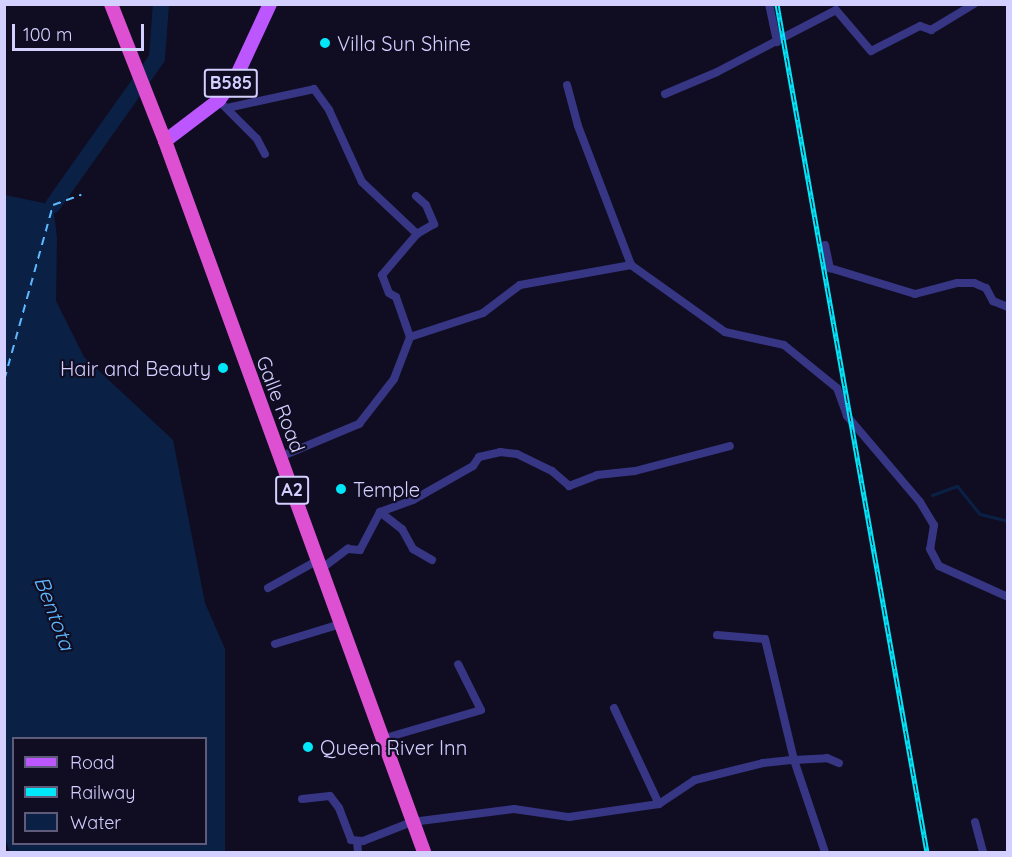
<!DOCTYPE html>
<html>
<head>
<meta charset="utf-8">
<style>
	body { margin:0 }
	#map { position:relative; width:1012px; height:857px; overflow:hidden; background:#100d23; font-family:Quicksand,sans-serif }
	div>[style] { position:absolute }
	.water>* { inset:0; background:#0a2145 }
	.stream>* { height:3px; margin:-1.5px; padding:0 1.5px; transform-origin:1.5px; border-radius:1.5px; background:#0a2145 }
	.river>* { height:16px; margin:-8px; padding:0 8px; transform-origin:8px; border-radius:8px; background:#0a2145 }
	.ferry>* { height:1.5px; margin-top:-0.75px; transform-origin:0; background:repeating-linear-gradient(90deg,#5db8ff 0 8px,transparent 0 14px) }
	.minor>* { height:8px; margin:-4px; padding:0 4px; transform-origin:4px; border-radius:4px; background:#373684 }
	.primary>* { height:14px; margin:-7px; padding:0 7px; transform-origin:7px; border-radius:7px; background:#bc56ff }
	.trunk>* { height:14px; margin:-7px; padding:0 7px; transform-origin:7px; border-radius:7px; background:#de50d2 }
	.rail>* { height:5px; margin-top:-2.5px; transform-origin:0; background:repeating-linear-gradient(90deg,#100d23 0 9px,#00e7fa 0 18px); box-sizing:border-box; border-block:2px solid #00e7fa }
	.dots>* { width:16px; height:16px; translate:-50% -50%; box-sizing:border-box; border:3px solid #100d23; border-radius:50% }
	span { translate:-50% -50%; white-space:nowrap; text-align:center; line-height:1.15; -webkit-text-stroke:4.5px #100d23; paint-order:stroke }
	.shield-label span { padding:2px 4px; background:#100d23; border:2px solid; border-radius:4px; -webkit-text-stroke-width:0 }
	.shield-label { font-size:18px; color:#d3cfff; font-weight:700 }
	.poi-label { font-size:20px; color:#d3cfff }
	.left { translate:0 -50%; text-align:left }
	.right { translate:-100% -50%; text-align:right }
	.street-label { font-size:20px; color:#d3cfff }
	.water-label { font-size:21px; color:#5db8ff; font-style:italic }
	.frame { position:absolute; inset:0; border:6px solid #d3cfff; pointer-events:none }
	.legend { position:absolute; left:12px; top:737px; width:195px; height:108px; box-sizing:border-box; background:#100d23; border:2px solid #5e5b7b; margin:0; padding:8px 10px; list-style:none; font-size:18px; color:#d3cfff }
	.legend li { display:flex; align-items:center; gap:12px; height:30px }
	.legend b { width:30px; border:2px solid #5e5b7b }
	.scale { position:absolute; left:12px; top:24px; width:132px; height:27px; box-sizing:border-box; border:3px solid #d3cfff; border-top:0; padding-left:8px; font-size:18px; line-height:21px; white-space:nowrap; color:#d3cfff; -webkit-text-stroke:4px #100d23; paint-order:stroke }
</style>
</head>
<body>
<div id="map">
	<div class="water">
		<div style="clip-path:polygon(evenodd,5px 195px,53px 205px,57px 238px,56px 301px,84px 357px,173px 440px,205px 603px,225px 649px,225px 852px,10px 852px,4px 836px,5px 195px,14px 738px,206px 738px,206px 844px,14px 844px,14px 738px)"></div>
	</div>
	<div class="stream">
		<div style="left:932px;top:495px;width:27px;rotate:-20deg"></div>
		<div style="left:957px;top:486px;width:36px;rotate:51deg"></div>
		<div style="left:980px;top:514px;width:29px;rotate:14deg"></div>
	</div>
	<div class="river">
		<div style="left:53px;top:205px;width:180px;rotate:-54.7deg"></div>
		<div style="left:157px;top:58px;width:54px;rotate:-85.8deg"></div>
	</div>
	<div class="ferry">
		<div style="left:4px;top:380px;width:182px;rotate:-74.4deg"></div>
		<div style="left:53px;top:205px;width:30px;rotate:-20deg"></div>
	</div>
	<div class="minor">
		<div style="left:769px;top:4px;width:39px;rotate:78deg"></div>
		<div style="left:567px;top:85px;width:42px;rotate:75deg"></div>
		<div style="left:578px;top:126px;width:149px;rotate:69.1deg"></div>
		<div style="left:631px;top:265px;width:115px;rotate:35.5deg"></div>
		<div style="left:725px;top:332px;width:60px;rotate:12.4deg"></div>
		<div style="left:784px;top:345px;width:68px;rotate:39.1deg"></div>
		<div style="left:837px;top:388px;width:30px;rotate:70deg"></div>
		<div style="left:847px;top:416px;width:113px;rotate:49.7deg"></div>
		<div style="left:920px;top:502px;width:27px;rotate:59deg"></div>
		<div style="left:934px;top:525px;width:24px;rotate:99deg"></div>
		<div style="left:930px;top:549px;width:19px;rotate:62deg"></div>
		<div style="left:939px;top:566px;width:76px;rotate:24.2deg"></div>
		<div style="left:665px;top:94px;width:56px;rotate:-22.9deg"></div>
		<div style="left:717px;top:72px;width:134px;rotate:-27.5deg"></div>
		<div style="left:836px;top:10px;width:54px;rotate:49.5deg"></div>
		<div style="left:871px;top:51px;width:55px;rotate:-27deg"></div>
		<div style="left:920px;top:26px;width:12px;rotate:20deg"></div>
		<div style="left:931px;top:30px;width:50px;rotate:-31.2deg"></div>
		<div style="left:223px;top:105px;width:48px;rotate:45deg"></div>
		<div style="left:257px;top:139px;width:17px;rotate:62deg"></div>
		<div style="left:227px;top:108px;width:89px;rotate:-12.3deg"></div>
		<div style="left:314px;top:89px;width:26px;rotate:54deg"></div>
		<div style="left:329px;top:110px;width:79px;rotate:65.4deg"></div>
		<div style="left:362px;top:182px;width:76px;rotate:43.4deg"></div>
		<div style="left:417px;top:234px;width:54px;rotate:130.5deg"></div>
		<div style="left:382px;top:275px;width:19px;rotate:69deg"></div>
		<div style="left:389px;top:293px;width:8px;rotate:30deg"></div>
		<div style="left:396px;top:297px;width:42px;rotate:70.7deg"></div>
		<div style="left:416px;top:196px;width:13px;rotate:42deg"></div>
		<div style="left:426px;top:205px;width:21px;rotate:67deg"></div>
		<div style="left:434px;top:224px;width:20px;rotate:150deg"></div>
		<div style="left:825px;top:245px;width:24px;rotate:78deg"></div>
		<div style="left:830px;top:268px;width:89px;rotate:17deg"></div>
		<div style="left:915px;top:294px;width:43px;rotate:-14.7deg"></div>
		<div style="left:957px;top:283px;width:17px"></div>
		<div style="left:974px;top:283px;width:13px;rotate:23deg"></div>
		<div style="left:986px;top:288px;width:15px;rotate:62deg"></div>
		<div style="left:993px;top:301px;width:16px;rotate:22deg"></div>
		<div style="left:280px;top:457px;width:86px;rotate:-22.7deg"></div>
		<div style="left:359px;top:424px;width:57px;rotate:-52.1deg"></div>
		<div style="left:394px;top:379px;width:45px;rotate:-69.1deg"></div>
		<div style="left:410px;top:337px;width:77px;rotate:-18.2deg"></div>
		<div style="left:483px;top:313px;width:46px;rotate:-37.1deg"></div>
		<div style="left:520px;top:285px;width:113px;rotate:-10.2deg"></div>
		<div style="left:380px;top:512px;width:28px;rotate:38deg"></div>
		<div style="left:402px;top:529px;width:23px;rotate:61deg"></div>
		<div style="left:413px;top:549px;width:22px;rotate:30deg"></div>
		<div style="left:321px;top:569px;width:34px;rotate:-37deg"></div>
		<div style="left:348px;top:549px;width:12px;rotate:5deg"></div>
		<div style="left:360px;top:550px;width:43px;rotate:-62.2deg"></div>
		<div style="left:380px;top:512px;width:35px;rotate:-20deg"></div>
		<div style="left:413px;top:500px;width:69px;rotate:-29.5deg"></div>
		<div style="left:473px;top:466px;width:11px;rotate:-56deg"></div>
		<div style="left:479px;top:457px;width:22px;rotate:-13deg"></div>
		<div style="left:500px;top:452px;width:17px;rotate:7deg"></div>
		<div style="left:517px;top:454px;width:39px;rotate:26deg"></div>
		<div style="left:552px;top:471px;width:23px;rotate:41deg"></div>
		<div style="left:569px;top:486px;width:30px;rotate:-21deg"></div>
		<div style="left:597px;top:475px;width:38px;rotate:-6deg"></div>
		<div style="left:635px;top:471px;width:98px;rotate:-14.7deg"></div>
		<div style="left:268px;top:588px;width:57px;rotate:-29.2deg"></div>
		<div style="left:717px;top:635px;width:48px;rotate:4.8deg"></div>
		<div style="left:765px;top:639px;width:124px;rotate:76.5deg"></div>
		<div style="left:794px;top:760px;width:33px;rotate:-3deg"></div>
		<div style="left:827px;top:758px;width:13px;rotate:23deg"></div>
		<div style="left:275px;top:644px;width:69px;rotate:-16.9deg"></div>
		<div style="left:614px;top:708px;width:106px;rotate:64.9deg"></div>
		<div style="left:382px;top:739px;width:103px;rotate:-16.3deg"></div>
		<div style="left:481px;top:710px;width:51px;rotate:-116.6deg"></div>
		<div style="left:302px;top:799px;width:28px;rotate:-6deg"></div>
		<div style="left:330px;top:796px;width:15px;rotate:53deg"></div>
		<div style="left:339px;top:808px;width:34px;rotate:69deg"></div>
		<div style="left:351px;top:840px;width:12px;rotate:5deg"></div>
		<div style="left:363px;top:841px;width:53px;rotate:-21.2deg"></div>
		<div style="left:412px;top:822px;width:103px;rotate:-7.3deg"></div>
		<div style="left:514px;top:809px;width:56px;rotate:8.3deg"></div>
		<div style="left:569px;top:817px;width:91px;rotate:-8.2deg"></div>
		<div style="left:659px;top:804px;width:43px;rotate:-33.7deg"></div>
		<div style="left:695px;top:780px;width:70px;rotate:-14deg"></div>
		<div style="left:763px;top:763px;width:31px;rotate:-6deg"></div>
		<div style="left:794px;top:760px;width:97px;rotate:71.4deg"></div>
		<div style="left:975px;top:822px;width:31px;rotate:75deg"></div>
		<div style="left:357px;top:842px;width:10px;rotate:84deg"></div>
	</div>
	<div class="primary">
		<div style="left:165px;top:141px;width:68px;rotate:-37.2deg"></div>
		<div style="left:219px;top:100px;width:31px;rotate:-54deg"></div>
		<div style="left:237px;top:75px;width:78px;rotate:-65.1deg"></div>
	</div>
	<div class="trunk">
		<div style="left:111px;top:4px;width:147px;rotate:68.5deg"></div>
		<div style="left:165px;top:141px;width:757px;rotate:69.98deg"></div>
	</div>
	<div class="rail">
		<div style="left:777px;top:4px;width:861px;rotate:79.97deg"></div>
	</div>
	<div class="dots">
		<div style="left:325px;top:43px;background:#00e7fa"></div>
		<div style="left:223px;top:368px;background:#00e7fa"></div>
		<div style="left:341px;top:489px;background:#00e7fa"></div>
		<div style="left:308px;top:747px;background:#00e7fa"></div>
	</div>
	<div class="shield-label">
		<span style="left:231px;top:83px">B585</span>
		<span style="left:292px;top:490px">A2</span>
	</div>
	<div class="poi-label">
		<span class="left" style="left:337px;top:43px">Villa Sun Shine</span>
		<span class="right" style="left:211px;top:368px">Hair and Beauty</span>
		<span class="left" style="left:353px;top:489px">Temple</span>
		<span class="left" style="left:320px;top:747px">Queen River Inn</span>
	</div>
	<div class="street-label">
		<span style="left:281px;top:404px;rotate:69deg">Galle Road</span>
	</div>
	<div class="water-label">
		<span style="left:55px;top:613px;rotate:69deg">Bentota</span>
	</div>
	<div class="frame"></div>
	<ul class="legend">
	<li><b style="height:8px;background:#bc56ff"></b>Road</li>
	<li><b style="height:8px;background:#00e7fa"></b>Railway</li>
	<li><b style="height:16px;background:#0a2145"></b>Water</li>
	</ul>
	<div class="scale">100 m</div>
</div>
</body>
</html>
